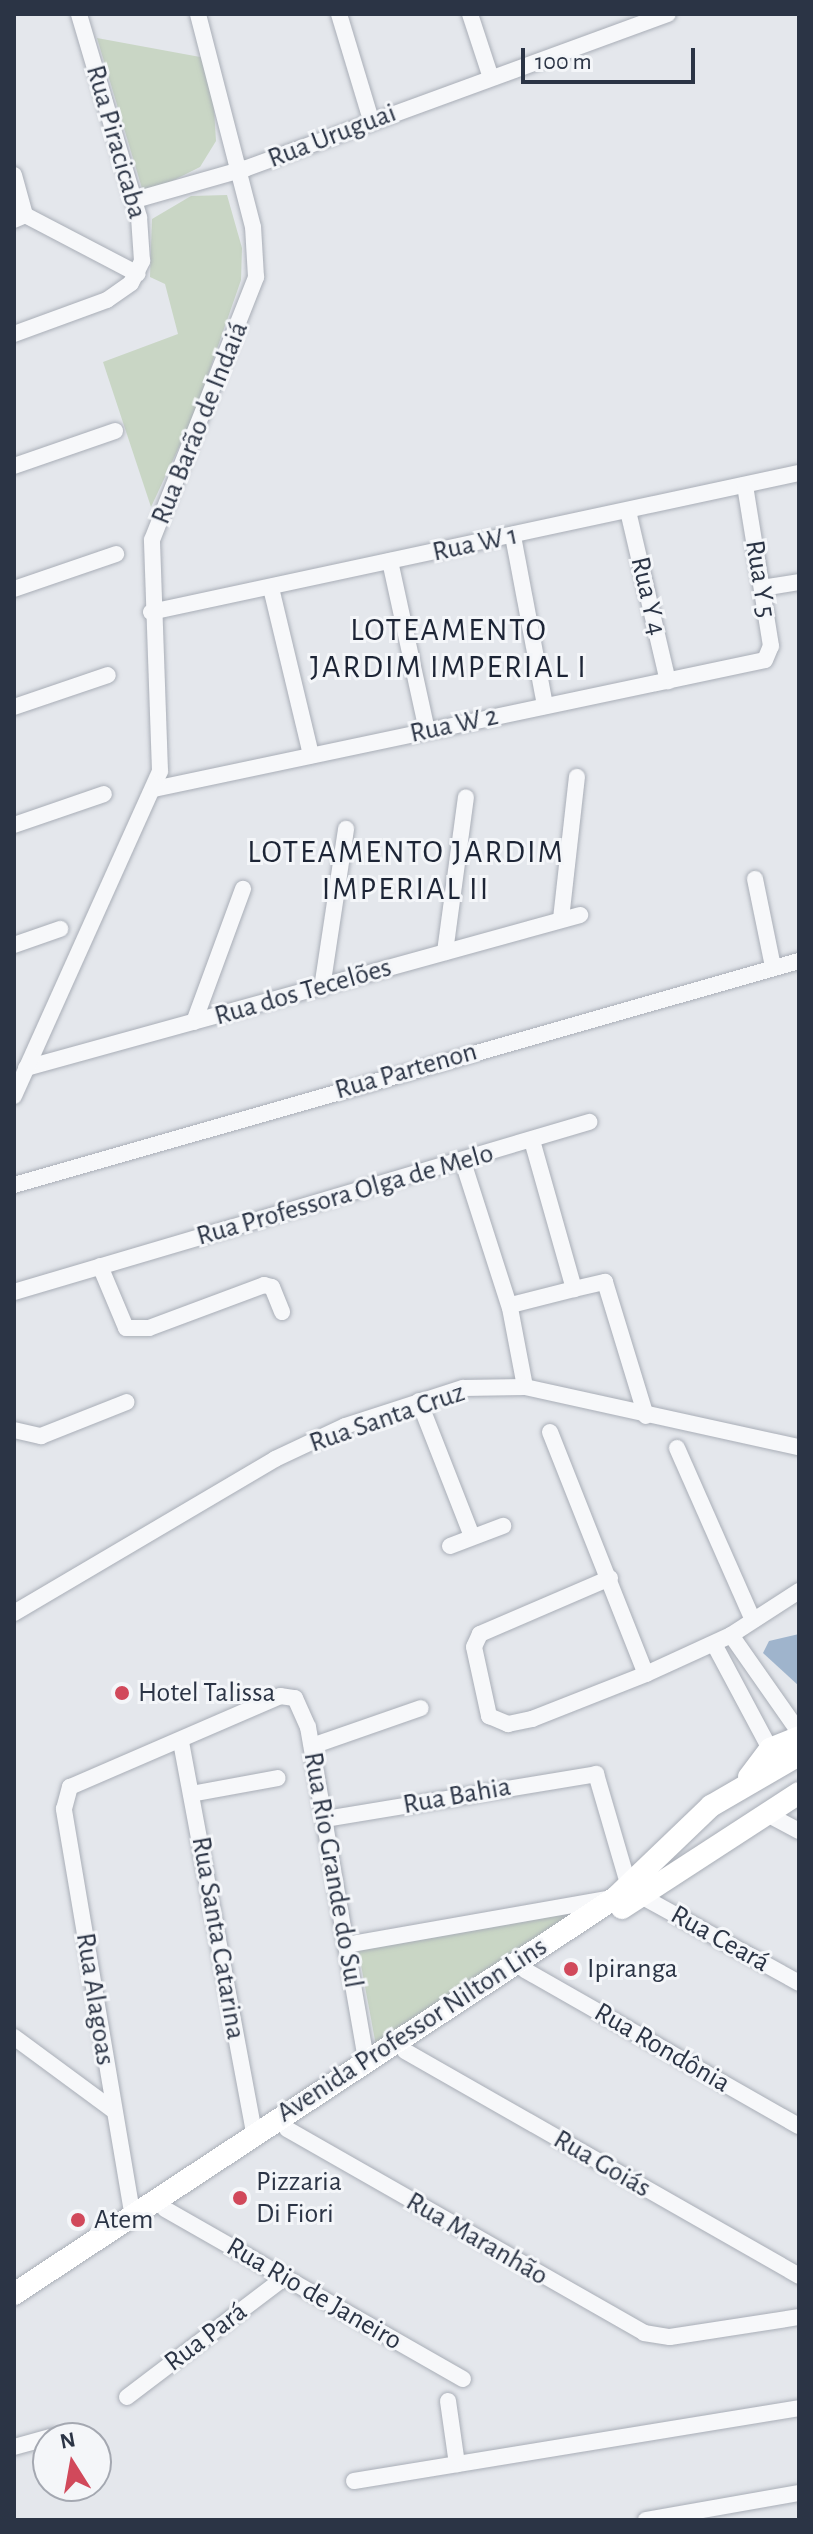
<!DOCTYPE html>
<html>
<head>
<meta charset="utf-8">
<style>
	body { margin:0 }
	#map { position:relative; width:813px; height:2534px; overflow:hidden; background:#e4e7ec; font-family:"Alegreya Sans",sans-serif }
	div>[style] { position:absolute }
	.green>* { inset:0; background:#c9d6c5 }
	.water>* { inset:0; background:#9fb4cc }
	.roads { filter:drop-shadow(0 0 2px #a9aeb7) drop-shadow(0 0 2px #a9aeb7) }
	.minor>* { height:16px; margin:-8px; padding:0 8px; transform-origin:8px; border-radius:8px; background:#f7f8fa }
	.major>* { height:22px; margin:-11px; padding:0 11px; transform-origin:11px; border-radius:11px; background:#fff }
	.dots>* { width:22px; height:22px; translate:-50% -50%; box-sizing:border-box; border:4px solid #f4f6f9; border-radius:50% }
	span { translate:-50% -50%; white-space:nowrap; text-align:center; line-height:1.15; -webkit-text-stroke:6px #f4f6f9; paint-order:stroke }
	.street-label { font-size:28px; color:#2b3445 }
	.poi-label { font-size:28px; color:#2b3445 }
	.left { translate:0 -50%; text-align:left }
	.quarter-label { font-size:32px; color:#1d2536; letter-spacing:2px }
	.frame { position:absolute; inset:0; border:16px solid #2b3445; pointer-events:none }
	.north { position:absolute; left:32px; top:2422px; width:80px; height:80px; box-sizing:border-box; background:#f4f6f9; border:2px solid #a4a8b1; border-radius:50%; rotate:349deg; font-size:22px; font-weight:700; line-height:32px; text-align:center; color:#2b3445 }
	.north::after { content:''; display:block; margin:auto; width:28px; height:36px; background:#d1495b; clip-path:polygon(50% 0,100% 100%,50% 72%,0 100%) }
	.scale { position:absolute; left:521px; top:48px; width:174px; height:36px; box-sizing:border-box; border:4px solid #2b3445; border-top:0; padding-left:10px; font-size:24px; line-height:28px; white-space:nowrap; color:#2b3445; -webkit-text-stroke:6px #f4f6f9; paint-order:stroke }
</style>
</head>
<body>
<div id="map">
	<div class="green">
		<div style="clip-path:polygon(97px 38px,211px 59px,216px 141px,200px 167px,144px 195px)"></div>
		<div style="clip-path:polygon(227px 195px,242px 248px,241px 280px,194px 415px,151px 507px,103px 362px,178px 334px,165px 284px,150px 277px,152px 219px,191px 196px)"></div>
		<div style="clip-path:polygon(609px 1900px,377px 2051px,358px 1949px)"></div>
	</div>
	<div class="water">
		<div style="clip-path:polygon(799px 1634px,799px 1686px,763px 1653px,769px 1641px)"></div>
	</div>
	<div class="roads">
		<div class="minor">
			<div style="left:339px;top:14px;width:111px;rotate:73.2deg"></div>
			<div style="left:470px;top:14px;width:67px;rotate:71.8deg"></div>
			<div style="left:14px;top:175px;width:41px;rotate:74.6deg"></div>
			<div style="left:135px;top:200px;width:116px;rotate:-15.9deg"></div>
			<div style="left:247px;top:168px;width:448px;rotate:-20.1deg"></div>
			<div style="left:14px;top:220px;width:12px;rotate:-24deg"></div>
			<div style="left:25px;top:215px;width:127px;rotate:27.6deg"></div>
			<div style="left:14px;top:334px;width:99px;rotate:-20.1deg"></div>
			<div style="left:107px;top:300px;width:29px;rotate:-35deg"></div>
			<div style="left:131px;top:283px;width:25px;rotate:-63deg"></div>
			<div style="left:142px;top:261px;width:44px;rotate:-93.9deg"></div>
			<div style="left:139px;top:217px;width:212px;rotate:-106.5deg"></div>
			<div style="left:14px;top:466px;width:107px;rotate:-19.1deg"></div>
			<div style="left:628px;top:511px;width:175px;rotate:76.8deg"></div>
			<div style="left:513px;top:536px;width:173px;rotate:79.3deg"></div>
			<div style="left:390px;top:561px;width:174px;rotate:77.7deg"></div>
			<div style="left:271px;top:588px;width:172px;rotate:76.5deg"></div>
			<div style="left:762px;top:588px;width:37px;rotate:-9deg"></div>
			<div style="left:14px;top:589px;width:108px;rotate:-18.9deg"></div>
			<div style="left:151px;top:612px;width:663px;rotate:-12.11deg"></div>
			<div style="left:14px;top:707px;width:99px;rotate:-18.8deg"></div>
			<div style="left:154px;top:789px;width:624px;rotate:-11.92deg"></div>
			<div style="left:765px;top:660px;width:15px;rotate:-67deg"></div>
			<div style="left:771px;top:646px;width:163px;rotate:-99.2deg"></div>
			<div style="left:14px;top:825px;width:95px;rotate:-19deg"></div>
			<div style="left:755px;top:879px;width:90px;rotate:78.4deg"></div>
			<div style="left:561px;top:919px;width:143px;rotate:-83.6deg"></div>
			<div style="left:14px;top:945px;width:49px;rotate:-19.2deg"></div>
			<div style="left:445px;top:952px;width:156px;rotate:-82.3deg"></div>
			<div style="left:322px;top:988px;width:161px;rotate:-81.4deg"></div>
			<div style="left:194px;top:1022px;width:142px;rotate:-69.8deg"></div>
			<div style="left:26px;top:1068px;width:575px;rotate:-15.44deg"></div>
			<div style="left:14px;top:1096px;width:356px;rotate:-65.8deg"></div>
			<div style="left:160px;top:771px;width:231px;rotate:-92deg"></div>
			<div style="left:152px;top:540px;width:283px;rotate:-68.4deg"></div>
			<div style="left:256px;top:277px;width:50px;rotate:-93.4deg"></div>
			<div style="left:253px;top:227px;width:220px;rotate:-104.5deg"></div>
			<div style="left:533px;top:1144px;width:151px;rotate:74.2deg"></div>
			<div style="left:574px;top:1289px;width:32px;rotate:-13deg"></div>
			<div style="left:605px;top:1282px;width:140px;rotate:73deg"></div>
			<div style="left:463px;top:1162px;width:153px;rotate:72.2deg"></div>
			<div style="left:510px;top:1308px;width:80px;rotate:79.2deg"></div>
			<div style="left:14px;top:1185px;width:816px;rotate:-15.93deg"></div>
			<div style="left:100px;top:1266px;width:67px;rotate:67.2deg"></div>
			<div style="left:126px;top:1328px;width:23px"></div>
			<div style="left:149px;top:1328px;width:123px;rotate:-20.5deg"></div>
			<div style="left:264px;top:1285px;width:8px;rotate:14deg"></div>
			<div style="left:272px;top:1287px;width:27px;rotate:68deg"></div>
			<div style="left:14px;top:1292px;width:600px;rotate:-16.47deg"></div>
			<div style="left:515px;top:1304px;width:61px;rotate:-14.3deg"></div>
			<div style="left:419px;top:1401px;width:145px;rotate:68.6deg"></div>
			<div style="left:14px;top:1430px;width:28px;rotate:13deg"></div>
			<div style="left:41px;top:1436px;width:92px;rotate:-21.6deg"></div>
			<div style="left:550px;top:1432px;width:260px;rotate:68.4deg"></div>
			<div style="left:677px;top:1448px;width:188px;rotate:66.2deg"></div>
			<div style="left:450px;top:1546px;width:57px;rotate:-20.7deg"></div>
			<div style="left:610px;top:1578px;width:142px;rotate:156.7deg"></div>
			<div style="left:480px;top:1634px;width:14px;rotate:115deg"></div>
			<div style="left:474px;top:1647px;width:71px;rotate:77.7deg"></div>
			<div style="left:489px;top:1716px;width:21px;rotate:23deg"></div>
			<div style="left:508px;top:1724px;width:25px;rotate:-12deg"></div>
			<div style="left:532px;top:1719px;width:123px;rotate:-21.5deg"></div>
			<div style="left:646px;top:1674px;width:94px;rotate:-24.6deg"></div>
			<div style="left:731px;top:1635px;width:81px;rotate:-32.9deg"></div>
			<div style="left:14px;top:1613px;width:303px;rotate:-30.5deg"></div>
			<div style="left:275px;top:1459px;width:77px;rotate:-25.2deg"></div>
			<div style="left:345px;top:1426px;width:124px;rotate:-17.9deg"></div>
			<div style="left:463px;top:1388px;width:62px;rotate:-0.9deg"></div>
			<div style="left:525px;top:1387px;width:280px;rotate:12.4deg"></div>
			<div style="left:731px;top:1635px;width:118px;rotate:55deg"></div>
			<div style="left:714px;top:1644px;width:119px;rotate:61.9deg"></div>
			<div style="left:181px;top:1742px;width:398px;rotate:79.4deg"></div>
			<div style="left:312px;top:1746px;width:115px;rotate:-19.2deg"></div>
			<div style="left:191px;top:1794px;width:88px;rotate:-10.4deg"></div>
			<div style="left:767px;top:1814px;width:36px;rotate:28deg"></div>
			<div style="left:325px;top:1819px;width:275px;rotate:-9.4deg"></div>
			<div style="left:596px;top:1774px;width:118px;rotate:73.7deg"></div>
			<div style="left:641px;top:1896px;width:180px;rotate:28.8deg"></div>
			<div style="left:346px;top:1945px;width:266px;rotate:-10deg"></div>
			<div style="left:525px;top:1970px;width:315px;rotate:29.7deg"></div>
			<div style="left:14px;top:2037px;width:123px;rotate:36.4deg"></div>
			<div style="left:405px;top:2051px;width:454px;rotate:29.7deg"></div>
			<div style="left:287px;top:2129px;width:411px;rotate:29.7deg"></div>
			<div style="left:644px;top:2333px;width:26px;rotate:9deg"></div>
			<div style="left:670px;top:2337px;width:131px;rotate:-8.8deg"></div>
			<div style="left:165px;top:2209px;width:343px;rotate:29.7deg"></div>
			<div style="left:132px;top:2212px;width:409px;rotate:-99.6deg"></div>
			<div style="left:64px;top:1809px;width:23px;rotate:-75deg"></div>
			<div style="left:70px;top:1787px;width:229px;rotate:-23.4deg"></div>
			<div style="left:280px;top:1696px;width:15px;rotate:8deg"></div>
			<div style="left:295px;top:1698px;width:32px;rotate:66deg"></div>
			<div style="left:308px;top:1727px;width:338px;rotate:80.1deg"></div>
			<div style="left:127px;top:2397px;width:198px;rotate:-37.2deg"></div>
			<div style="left:448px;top:2401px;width:64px;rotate:81.9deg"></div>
			<div style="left:14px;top:2447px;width:41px;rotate:-15.4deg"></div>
			<div style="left:354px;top:2481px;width:451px;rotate:-9.3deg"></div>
			<div style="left:646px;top:2520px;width:155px;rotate:-10deg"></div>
		</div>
		<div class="major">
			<div style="left:749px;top:1777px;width:35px;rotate:-53deg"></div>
			<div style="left:770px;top:1749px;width:31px;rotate:-22deg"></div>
			<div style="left:622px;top:1908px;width:211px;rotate:-33deg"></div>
			<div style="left:14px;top:2294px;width:720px;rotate:-33.38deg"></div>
			<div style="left:615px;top:1898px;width:133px;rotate:-43.8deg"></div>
			<div style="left:711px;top:1806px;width:102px;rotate:-30.1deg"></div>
		</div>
	</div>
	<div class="dots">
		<div style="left:122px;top:1693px;background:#d1495b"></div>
		<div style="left:571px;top:1969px;background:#d1495b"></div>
		<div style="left:240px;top:2198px;background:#d1495b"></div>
		<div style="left:78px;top:2220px;background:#d1495b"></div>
	</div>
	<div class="street-label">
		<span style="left:332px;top:136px;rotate:-21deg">Rua Uruguai</span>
		<span style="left:116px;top:142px;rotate:74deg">Rua Piracicaba</span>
		<span style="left:200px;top:423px;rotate:-68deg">Rua Barão de Indaiá</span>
		<span style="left:475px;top:544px;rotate:-12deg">Rua W 1</span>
		<span style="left:760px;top:579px;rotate:81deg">Rua Y 5</span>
		<span style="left:648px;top:596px;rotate:77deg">Rua Y 4</span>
		<span style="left:454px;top:725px;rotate:-12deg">Rua W 2</span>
		<span style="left:303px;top:992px;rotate:-16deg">Rua dos Tecelões</span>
		<span style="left:406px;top:1071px;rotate:-16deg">Rua Partenon</span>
		<span style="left:345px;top:1195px;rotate:-16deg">Rua Professora Olga de Melo</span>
		<span style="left:387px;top:1418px;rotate:-19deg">Rua Santa Cruz</span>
		<span style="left:457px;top:1796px;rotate:-10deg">Rua Bahia</span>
		<span style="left:333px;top:1870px;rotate:80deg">Rua Rio Grande do Sul</span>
		<span style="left:218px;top:1938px;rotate:80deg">Rua Santa Catarina</span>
		<span style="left:720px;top:1939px;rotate:29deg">Rua Ceará</span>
		<span style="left:95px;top:1999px;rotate:81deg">Rua Alagoas</span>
		<span style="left:412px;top:2030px;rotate:-33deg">Avenida Professor Nilton Lins</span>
		<span style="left:662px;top:2048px;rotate:30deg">Rua Rondônia</span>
		<span style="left:602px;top:2164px;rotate:30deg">Rua Goiás</span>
		<span style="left:477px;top:2239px;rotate:30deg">Rua Maranhão</span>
		<span style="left:314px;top:2294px;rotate:30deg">Rua Rio de Janeiro</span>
		<span style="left:206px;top:2337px;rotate:-37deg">Rua Pará</span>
	</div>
	<div class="poi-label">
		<span class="left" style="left:138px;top:1693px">Hotel Talissa</span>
		<span class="left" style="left:587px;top:1969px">Ipiranga</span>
		<span class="left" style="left:256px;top:2198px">Pizzaria<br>Di Fiori</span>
		<span class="left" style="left:94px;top:2220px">Atem</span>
	</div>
	<div class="quarter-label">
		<span style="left:449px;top:649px">LOTEAMENTO<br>JARDIM IMPERIAL I</span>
		<span style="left:406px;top:871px">LOTEAMENTO JARDIM<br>IMPERIAL II</span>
	</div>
	<div class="frame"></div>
	<div class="north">N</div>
	<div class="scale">100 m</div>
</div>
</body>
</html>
